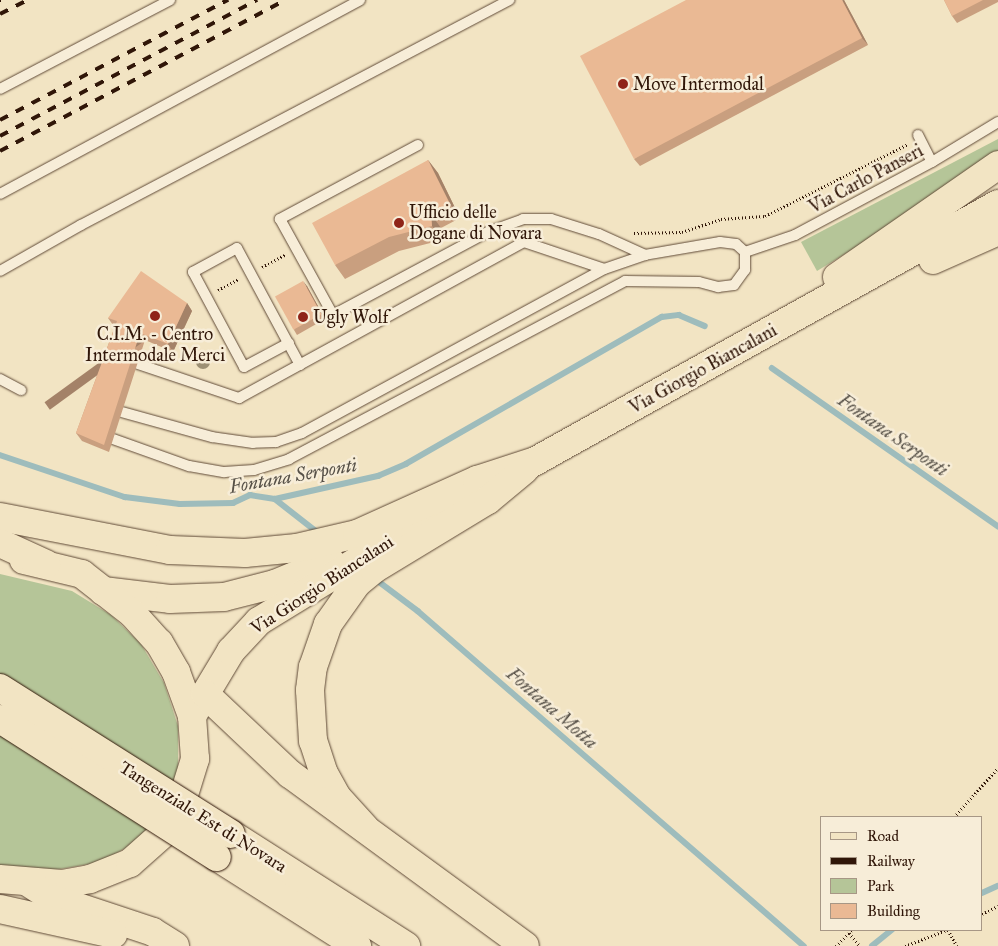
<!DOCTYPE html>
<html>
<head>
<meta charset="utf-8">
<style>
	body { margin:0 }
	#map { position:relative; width:998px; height:946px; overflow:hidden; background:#f2e4c3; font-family:"IM FELL Great Primer",serif }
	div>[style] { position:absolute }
	.green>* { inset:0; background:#b5c598 }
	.stream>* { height:5.5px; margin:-2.75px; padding:0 2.75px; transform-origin:2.75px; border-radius:2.75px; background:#9ebcbc }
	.path>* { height:3px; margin-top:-1.5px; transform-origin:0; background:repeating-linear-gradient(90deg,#301608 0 1px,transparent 0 3.5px) }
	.roads { filter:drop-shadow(0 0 1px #604a37) drop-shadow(0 0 1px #604a37) }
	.service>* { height:10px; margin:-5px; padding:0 5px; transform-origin:5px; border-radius:5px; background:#f7edd8 }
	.primary>* { height:28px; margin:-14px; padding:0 14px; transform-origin:14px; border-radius:14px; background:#f2e4c3 }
	.trunk>* { height:28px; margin:-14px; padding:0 14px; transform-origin:14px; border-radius:14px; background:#f2e4c3 }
	.rail>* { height:4px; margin-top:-2px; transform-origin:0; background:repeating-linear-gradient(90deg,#301608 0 9px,transparent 0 18px) }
	.bridges { filter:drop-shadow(0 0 1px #301608) drop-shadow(0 0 1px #301608) }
	.trunk-bridge>* { height:28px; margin:-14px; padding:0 14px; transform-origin:14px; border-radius:14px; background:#f2e4c3 }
	.trees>* { width:14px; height:14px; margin:-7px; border-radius:50%; background:#9d9074 }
	.wall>* { inset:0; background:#c99f7f }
	.shaded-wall>* { inset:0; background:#a48268; transform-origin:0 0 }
	.building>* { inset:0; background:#eab994; transform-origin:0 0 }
	.dots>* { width:14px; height:14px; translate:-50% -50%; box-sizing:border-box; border:2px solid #f7edd8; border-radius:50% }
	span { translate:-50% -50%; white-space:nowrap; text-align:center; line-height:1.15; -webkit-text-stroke:5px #f7edd8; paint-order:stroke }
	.poi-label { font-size:18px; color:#301608 }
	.left { translate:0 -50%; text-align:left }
	.street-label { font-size:18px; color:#301608 }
	.water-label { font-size:19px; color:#565047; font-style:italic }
	.legend { position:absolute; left:820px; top:816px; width:162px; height:115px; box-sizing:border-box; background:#f7edd8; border:1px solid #a79785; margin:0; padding:6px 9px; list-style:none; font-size:15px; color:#301608 }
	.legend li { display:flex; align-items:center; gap:10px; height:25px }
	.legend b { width:25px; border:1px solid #a79785 }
</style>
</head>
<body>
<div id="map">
	<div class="green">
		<div style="clip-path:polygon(998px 139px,998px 155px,930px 202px,817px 271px,801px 242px)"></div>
		<div style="clip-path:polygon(0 574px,72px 591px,111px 615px,141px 644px,164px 683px,178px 726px,178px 772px,152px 825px,129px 846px,101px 862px,54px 870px,0 866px)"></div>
	</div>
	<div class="stream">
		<div style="left:772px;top:368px;width:276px;rotate:35deg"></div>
		<div style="left:0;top:455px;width:132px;rotate:18.6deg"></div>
		<div style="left:125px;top:497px;width:55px;rotate:7.3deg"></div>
		<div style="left:180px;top:504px;width:53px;rotate:-1.1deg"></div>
		<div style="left:233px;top:503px;width:19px;rotate:-25deg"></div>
		<div style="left:250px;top:495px;width:25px;rotate:9deg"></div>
		<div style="left:275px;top:499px;width:106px;rotate:-12.6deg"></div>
		<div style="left:378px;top:476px;width:30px;rotate:-23deg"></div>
		<div style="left:406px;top:464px;width:295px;rotate:-29.9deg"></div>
		<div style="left:662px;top:317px;width:17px;rotate:-7deg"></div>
		<div style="left:679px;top:315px;width:28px;rotate:23deg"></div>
		<div style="left:275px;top:499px;width:57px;rotate:37.9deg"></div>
		<div style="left:374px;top:578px;width:55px;rotate:36.9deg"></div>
		<div style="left:418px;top:611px;width:511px;rotate:40.95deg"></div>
		<div style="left:982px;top:893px;width:17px;rotate:-24deg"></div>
		<div style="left:872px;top:946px;width:26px;rotate:-39deg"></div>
	</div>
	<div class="path">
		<div style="left:634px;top:233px;width:48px;rotate:-1.2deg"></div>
		<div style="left:682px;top:232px;width:41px;rotate:-18.4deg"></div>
		<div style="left:721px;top:219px;width:44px;rotate:-3.9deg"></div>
		<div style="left:765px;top:216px;width:160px;rotate:-26.7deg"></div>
		<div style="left:262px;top:267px;width:26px;rotate:-28deg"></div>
		<div style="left:218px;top:290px;width:24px;rotate:-28deg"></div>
		<div style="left:954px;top:817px;width:66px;rotate:-48.1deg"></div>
		<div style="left:982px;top:914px;width:18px;rotate:-27deg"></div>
		<div style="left:948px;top:930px;width:18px;rotate:61deg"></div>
		<div style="left:849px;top:933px;width:17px;rotate:50deg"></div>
		<div style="left:836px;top:946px;width:23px;rotate:-45deg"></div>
		<div style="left:905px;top:946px;width:45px;rotate:-20.9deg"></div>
	</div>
	<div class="roads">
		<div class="service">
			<div style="left:0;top:89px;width:192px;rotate:-27.6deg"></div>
			<div style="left:918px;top:135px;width:30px;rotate:63deg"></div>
			<div style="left:418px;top:145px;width:157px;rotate:151.8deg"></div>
			<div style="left:280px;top:219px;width:110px;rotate:61.1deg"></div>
			<div style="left:333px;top:315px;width:176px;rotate:-28.2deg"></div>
			<div style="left:488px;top:232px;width:37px;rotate:-20deg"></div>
			<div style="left:523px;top:219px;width:28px"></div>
			<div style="left:551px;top:219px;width:50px;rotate:17.4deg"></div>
			<div style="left:599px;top:234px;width:51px;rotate:24.5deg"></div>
			<div style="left:0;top:194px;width:409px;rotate:-28.3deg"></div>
			<div style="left:745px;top:252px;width:53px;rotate:-18.8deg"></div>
			<div style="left:795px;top:235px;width:155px;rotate:-28.1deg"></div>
			<div style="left:932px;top:162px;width:77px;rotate:-31.2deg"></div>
			<div style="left:0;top:271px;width:93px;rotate:-29.6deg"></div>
			<div style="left:81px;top:225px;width:484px;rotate:-27.7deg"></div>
			<div style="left:289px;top:343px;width:51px;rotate:151.9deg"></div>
			<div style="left:244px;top:367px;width:108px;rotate:-118.2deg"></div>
			<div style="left:193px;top:272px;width:50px;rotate:-28.6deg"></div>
			<div style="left:237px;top:248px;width:133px;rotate:61.7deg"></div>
			<div style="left:138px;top:364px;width:107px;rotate:18.6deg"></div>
			<div style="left:239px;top:398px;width:325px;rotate:-28.7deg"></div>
			<div style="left:524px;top:242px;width:84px;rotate:18.6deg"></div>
			<div style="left:0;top:379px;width:24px;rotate:28deg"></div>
			<div style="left:113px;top:439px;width:81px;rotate:19.6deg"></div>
			<div style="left:189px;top:466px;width:36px;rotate:10deg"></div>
			<div style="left:224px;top:472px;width:30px;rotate:-4deg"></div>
			<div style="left:254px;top:470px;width:37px;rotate:-17deg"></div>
			<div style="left:289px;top:459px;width:380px;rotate:-27.9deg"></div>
			<div style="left:625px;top:281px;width:74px;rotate:0.8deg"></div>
			<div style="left:699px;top:282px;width:20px;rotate:15deg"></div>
			<div style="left:718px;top:287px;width:16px;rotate:-7deg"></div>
			<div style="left:734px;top:285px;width:19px;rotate:-54deg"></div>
			<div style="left:745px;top:270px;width:18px;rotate:-90deg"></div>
			<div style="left:745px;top:252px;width:12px;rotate:-138deg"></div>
			<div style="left:736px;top:244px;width:16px;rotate:-173deg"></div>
			<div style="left:720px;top:242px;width:76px;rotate:170.2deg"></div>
			<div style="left:645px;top:255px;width:43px;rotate:161.1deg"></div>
			<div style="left:604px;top:269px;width:344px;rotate:151.5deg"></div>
			<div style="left:302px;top:433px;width:28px;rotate:161deg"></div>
			<div style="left:276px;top:442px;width:23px;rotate:178deg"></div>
			<div style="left:253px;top:443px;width:41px;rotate:-171.7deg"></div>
			<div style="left:212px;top:437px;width:93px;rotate:-164.5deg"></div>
		</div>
		<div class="primary">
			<div style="left:933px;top:260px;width:71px;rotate:-24deg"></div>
			<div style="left:837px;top:277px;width:196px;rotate:-34.8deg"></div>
			<div style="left:514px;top:473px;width:554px;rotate:-29.06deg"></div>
			<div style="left:103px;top:591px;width:67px;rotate:6.8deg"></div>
			<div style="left:170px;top:599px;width:54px;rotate:-2.1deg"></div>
			<div style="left:224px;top:597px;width:53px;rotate:-14.3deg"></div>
			<div style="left:275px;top:584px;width:60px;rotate:-22.7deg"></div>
			<div style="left:192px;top:716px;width:76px;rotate:-59deg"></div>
			<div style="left:231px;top:651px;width:41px;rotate:-47deg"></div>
			<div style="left:259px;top:621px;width:172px;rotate:-31.5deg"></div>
			<div style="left:406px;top:531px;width:82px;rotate:-28.4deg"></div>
			<div style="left:0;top:879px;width:62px;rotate:4.6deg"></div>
			<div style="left:62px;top:884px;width:28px;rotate:-10deg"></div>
			<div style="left:90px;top:879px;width:43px;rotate:-21.8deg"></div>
			<div style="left:130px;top:863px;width:47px;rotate:-41.5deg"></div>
			<div style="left:165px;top:832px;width:22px;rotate:-54deg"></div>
			<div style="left:178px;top:814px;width:58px;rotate:-72.8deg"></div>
			<div style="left:195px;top:759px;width:43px;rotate:-94deg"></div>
			<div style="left:192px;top:716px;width:47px;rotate:-110deg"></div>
			<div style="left:176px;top:672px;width:34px;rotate:-120deg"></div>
			<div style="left:159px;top:643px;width:39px;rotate:-132deg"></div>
			<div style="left:133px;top:614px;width:65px;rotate:-141.9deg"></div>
			<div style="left:82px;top:574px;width:60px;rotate:-166.4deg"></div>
		</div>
		<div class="trunk">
			<div style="left:0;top:517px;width:173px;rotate:11deg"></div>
			<div style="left:170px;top:550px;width:75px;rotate:2.3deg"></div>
			<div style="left:245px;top:553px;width:52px;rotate:-5.5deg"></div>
			<div style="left:297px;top:548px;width:62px;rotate:-13.1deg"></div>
			<div style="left:357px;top:534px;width:132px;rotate:-24.2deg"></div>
			<div style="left:477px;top:480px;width:62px;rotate:-17.9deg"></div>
			<div style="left:0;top:543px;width:51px;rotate:24.5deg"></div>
			<div style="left:205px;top:694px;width:117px;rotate:43.3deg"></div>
			<div style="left:290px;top:774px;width:291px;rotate:36.2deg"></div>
			<div style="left:365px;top:828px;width:42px;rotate:-132.1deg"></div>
			<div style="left:337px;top:797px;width:26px;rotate:-119deg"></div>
			<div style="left:324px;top:774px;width:35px;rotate:-108deg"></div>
			<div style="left:313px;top:741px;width:51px;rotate:-93.4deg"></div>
			<div style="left:310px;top:690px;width:23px;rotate:-83deg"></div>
			<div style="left:313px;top:667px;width:46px;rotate:-70.8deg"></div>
			<div style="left:328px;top:624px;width:50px;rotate:-54.7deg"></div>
			<div style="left:357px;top:583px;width:22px;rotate:-39deg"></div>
			<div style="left:374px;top:569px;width:133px;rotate:-31.2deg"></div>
			<div style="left:488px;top:500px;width:47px;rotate:-39.8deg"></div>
			<div style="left:231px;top:834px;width:208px;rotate:32.6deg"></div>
			<div style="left:217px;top:857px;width:166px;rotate:32.4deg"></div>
			<div style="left:29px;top:883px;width:30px;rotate:33deg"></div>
			<div style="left:54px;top:899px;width:104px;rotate:18.4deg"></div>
			<div style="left:153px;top:932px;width:26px;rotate:32deg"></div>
			<div style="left:0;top:909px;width:116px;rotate:12.5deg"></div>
		</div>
	</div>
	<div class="rail">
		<div style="left:0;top:0;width:1px"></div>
		<div style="left:0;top:14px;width:30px;rotate:-27deg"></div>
		<div style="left:0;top:120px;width:258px;rotate:-27.8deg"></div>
		<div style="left:0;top:136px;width:291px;rotate:-27.9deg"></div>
		<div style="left:0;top:151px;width:323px;rotate:-27.9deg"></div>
	</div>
	<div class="bridges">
		<div class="trunk-bridge">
			<div style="left:0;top:688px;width:273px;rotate:32.3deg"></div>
			<div style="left:0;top:719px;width:257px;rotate:32.5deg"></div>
		</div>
	</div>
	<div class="trees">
		<div style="left:203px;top:362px"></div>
	</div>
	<div class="wall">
		<div style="clip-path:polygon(844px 0,868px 45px,640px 166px,634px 159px)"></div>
		<div style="clip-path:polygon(944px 0,998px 0,998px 2px,957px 23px,952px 16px)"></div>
		<div style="clip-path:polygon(428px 160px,438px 173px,460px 218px,441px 228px,442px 240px,399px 251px,345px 279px,335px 265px)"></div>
		<div style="clip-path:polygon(307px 286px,325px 319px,297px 335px,294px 330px)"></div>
		<div style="clip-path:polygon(187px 303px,192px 311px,173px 352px,145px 340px,109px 452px,82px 441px,76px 433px,115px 326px,113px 325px,108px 318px)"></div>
	</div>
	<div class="shaded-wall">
		<div style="clip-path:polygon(842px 0,844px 0,868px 45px,862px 38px)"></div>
		<div style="clip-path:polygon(428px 160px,438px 173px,460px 218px,450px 204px)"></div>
		<div style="clip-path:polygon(431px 214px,441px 228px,442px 240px,432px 226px)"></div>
		<div style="clip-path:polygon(303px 281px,307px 286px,325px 319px,321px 314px)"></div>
		<div style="clip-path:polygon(187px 303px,192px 311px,173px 352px,168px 344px)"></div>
		<div style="left:140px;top:333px;width:9px;height:118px;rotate:54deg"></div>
	</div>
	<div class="building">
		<div style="clip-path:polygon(686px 0,842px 0,862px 38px,634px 159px,580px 56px)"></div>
		<div style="clip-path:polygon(944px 0,983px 0,952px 16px)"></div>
		<div style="clip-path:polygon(428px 160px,450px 204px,431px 214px,432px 226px,389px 237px,335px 265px,312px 223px)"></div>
		<div style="clip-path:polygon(141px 271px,187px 303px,168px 344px,140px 333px,104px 445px,76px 433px,117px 321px,108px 318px)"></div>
		<div style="left:303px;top:281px;width:38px;height:32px;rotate:61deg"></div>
	</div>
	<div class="dots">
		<div style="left:623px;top:84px;background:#8f2418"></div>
		<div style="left:399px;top:223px;background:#8f2418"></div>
		<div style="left:155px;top:316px;background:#8f2418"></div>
		<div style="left:303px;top:317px;background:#8f2418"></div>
	</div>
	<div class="poi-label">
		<span class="left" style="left:633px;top:84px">Move Intermodal</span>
		<span class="left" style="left:409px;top:223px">Ufficio delle<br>Dogane di Novara</span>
		<span class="left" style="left:313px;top:317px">Ugly Wolf</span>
		<span style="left:155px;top:345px">C.I.M. - Centro<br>Intermodale Merci</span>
	</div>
	<div class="street-label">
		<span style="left:866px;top:179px;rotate:-28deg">Via Carlo Panseri</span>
		<span style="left:703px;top:369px;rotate:-29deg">Via Giorgio Biancalani</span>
		<span style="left:322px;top:585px;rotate:-33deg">Via Giorgio Biancalani</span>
		<span style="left:203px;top:817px;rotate:32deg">Tangenziale Est di Novara</span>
	</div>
	<div class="water-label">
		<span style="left:893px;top:435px;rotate:35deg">Fontana Serponti</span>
		<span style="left:293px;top:476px;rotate:-10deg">Fontana Serponti</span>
		<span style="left:552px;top:708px;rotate:41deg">Fontana Motta</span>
	</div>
	<ul class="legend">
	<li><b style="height:6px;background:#f2e4c3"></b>Road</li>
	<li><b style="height:6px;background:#301608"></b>Railway</li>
	<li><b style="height:14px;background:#b5c598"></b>Park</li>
	<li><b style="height:14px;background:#eab994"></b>Building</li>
	</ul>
</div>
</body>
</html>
